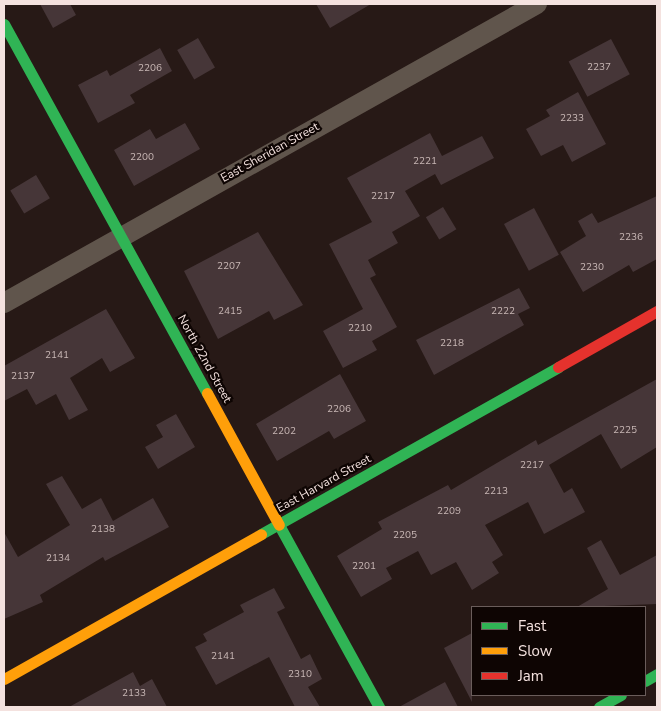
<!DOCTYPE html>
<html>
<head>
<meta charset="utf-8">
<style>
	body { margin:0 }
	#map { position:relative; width:661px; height:711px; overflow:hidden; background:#271916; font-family:"Nunito Sans",sans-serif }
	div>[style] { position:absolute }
	.building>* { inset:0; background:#463638; transform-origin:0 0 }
	.street>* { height:20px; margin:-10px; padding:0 10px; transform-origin:10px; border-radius:10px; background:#60554c }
	.fast>* { height:11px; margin:-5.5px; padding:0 5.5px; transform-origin:5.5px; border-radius:5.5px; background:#30b455 }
	.slow>* { height:11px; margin:-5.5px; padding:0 5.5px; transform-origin:5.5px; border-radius:5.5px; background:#ff9f0a }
	.jam>* { height:11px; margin:-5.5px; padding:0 5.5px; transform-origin:5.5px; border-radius:5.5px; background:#e5322d }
	span { translate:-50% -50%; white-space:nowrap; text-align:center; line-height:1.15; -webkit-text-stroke:4.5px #0e0503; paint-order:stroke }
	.number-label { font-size:10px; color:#c8b7b5 }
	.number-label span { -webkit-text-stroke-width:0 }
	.street-label { font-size:12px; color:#f4e2df }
	.frame { position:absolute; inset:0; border:5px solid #f4e2df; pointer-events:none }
	.legend { position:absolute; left:471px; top:606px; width:175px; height:90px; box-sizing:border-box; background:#0e0503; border:1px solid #6a5d5b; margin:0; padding:6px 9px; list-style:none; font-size:15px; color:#f4e2df }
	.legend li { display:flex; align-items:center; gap:10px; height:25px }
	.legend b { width:25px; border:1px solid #6a5d5b }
</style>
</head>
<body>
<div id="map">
	<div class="building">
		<div style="clip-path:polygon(40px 4px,70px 4px,76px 15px,53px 28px)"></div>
		<div style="clip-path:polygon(316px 4px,371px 4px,330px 28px)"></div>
		<div style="left:198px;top:38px;width:34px;height:24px;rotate:60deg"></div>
		<div style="left:611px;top:39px;width:40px;height:48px;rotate:62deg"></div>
		<div style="clip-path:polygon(160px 48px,172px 71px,130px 95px,135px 103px,98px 123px,78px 85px,107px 70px,110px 76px)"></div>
		<div style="clip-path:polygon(578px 92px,606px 144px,572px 162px,563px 145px,541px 156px,526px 129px,550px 116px,546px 110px)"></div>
		<div style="clip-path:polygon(185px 123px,200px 149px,134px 186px,114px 150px,150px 129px,156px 139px)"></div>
		<div style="clip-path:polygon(430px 133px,442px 156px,482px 136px,494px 158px,441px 185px,435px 174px,405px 191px,420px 216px,392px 232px,398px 243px,368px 260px,376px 275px,370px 278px,397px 327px,372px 341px,377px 350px,343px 368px,323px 331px,363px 309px,329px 244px,372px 222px,347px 178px)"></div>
		<div style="left:36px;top:175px;width:27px;height:30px;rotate:59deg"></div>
		<div style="clip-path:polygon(657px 196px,657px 259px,633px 272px,629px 265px,583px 292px,560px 252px,586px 236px,578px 221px,592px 213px,598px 223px)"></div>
		<div style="left:443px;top:207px;width:26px;height:20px;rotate:59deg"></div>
		<div style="left:534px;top:208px;width:53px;height:34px;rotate:62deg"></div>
		<div style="clip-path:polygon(258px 232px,303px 305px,274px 320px,269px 311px,218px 339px,184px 271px)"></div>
		<div style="clip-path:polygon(519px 288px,530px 308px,518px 314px,524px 325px,434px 375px,416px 340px)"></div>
		<div style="clip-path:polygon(106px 309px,135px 358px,110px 372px,102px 358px,70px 378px,88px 410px,69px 420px,56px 394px,36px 405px,27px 389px,4px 401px,4px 366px)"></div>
		<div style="clip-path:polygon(340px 374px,366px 421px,334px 439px,329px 431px,277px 461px,256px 424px)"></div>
		<div style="clip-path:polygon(657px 379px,657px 447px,621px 469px,601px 434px,549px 465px,564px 493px,572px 488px,585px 512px,544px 534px,528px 502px,485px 525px,503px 555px,492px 562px,499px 573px,472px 590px,456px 562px,431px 575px,418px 551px,386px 568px,392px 579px,361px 597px,337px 556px,382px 529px,378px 522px,448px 485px,451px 490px,536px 440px,538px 445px)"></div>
		<div style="clip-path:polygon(176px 414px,195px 447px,158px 469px,145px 447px,163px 437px,156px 425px)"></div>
		<div style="clip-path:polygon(62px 476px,82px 509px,101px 498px,113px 521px,153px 498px,169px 527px,105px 561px,103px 557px,40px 595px,43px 602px,4px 619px,4px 532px,18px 557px,70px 525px,46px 484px)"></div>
		<div style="clip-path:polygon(601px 540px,620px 575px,657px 555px,657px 604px,577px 607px,608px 589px,587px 548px)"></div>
		<div style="clip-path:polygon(274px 588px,285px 608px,277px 612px,301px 659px,310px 654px,322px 679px,308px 687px,320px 707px,295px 707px,269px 657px,216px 685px,195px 647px,207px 641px,203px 634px,244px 612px,240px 605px)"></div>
		<div style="clip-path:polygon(472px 633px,472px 702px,444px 648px)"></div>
		<div style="clip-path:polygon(133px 672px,140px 686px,152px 679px,167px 707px,69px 707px)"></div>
		<div style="clip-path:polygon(445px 682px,458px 707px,399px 707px)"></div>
	</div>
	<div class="street">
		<div style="left:4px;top:303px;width:611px;rotate:-29.29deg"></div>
	</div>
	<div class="fast">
		<div style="left:4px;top:24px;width:421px;rotate:61.2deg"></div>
		<div style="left:279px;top:525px;width:208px;rotate:61.2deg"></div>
		<div style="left:261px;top:534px;width:341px;rotate:-29.3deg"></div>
		<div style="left:645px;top:681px;width:14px;rotate:-30deg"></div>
		<div style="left:599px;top:707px;width:25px;rotate:-29deg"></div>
	</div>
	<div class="slow">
		<div style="left:207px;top:393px;width:150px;rotate:61.4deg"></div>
		<div style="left:4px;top:679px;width:295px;rotate:-29.4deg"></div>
	</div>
	<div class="jam">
		<div style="left:558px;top:367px;width:114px;rotate:-29.5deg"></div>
	</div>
	<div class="number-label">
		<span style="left:599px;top:68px">2237</span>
		<span style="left:150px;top:69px">2206</span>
		<span style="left:572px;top:119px">2233</span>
		<span style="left:142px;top:158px">2200</span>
		<span style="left:425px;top:162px">2221</span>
		<span style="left:383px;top:197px">2217</span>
		<span style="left:631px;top:238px">2236</span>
		<span style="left:229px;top:267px">2207</span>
		<span style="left:592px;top:268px">2230</span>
		<span style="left:230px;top:312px">2415</span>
		<span style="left:503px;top:312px">2222</span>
		<span style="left:360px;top:329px">2210</span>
		<span style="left:452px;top:344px">2218</span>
		<span style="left:57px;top:356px">2141</span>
		<span style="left:23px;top:377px">2137</span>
		<span style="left:339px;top:410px">2206</span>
		<span style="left:625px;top:431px">2225</span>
		<span style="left:284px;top:432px">2202</span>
		<span style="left:532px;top:466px">2217</span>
		<span style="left:496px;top:492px">2213</span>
		<span style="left:449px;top:512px">2209</span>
		<span style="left:103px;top:530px">2138</span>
		<span style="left:405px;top:536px">2205</span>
		<span style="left:58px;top:559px">2134</span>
		<span style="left:364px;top:567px">2201</span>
		<span style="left:223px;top:657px">2141</span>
		<span style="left:300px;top:675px">2310</span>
		<span style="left:134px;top:694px">2133</span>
	</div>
	<div class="street-label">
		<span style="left:270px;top:153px;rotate:-29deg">East Sheridan Street</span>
		<span style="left:204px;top:359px;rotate:61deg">North 22nd Street</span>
		<span style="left:324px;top:484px;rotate:-29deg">East Harvard Street</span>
	</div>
	<div class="frame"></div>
	<ul class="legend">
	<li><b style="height:6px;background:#30b455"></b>Fast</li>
	<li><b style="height:6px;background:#ff9f0a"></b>Slow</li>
	<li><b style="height:6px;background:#e5322d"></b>Jam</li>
	</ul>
</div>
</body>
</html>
